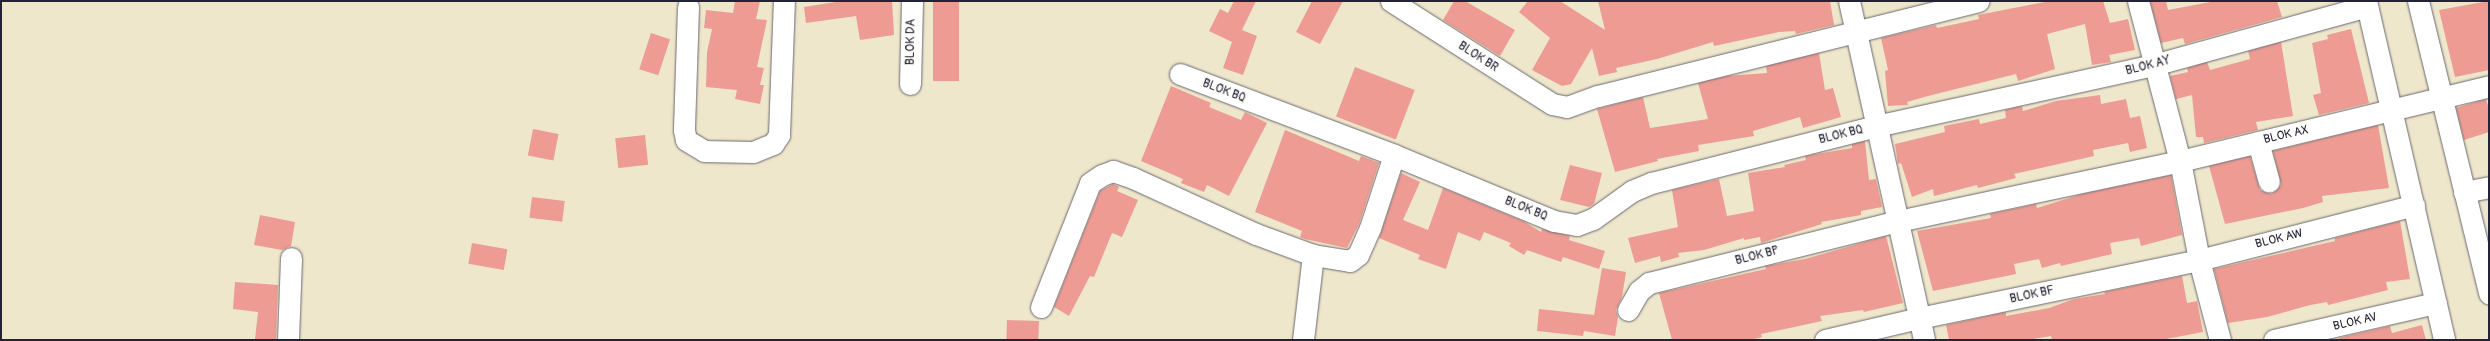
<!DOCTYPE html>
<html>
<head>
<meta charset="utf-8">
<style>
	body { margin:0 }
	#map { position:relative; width:2490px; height:341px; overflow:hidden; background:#efe7cc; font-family:Pangolin,sans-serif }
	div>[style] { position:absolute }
	.building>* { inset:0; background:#ed9b93; transform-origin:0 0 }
	.roads { filter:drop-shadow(0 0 1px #6a676e) drop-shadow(0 0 1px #6a676e) }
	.minor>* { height:21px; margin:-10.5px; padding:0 10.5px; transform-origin:10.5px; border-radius:10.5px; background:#fff }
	span { translate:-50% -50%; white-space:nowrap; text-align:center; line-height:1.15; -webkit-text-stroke:3.5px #fdfcf7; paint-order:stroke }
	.street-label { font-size:12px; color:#22223b }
	.frame { position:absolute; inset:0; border:2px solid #22223b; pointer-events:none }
</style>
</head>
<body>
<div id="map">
	<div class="building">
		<div style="clip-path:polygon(735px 1px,760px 1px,756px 19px,767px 20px,757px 67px,764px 68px,760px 85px,764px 85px,760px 104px,735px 99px,737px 90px,706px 87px,707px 52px,712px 29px,704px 28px,706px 10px,733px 13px)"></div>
		<div style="clip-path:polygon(842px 1px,892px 1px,894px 35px,860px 40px,856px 16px,806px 23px,804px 7px)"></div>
		<div style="left:933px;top:1px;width:26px;height:80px"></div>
		<div style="clip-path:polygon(1234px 1px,1256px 1px,1242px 30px,1257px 36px,1243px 75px,1223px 68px,1232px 42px,1209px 31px,1220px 9px,1228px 13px)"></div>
		<div style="clip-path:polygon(1312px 1px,1343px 1px,1320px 44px,1296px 32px)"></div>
		<div style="clip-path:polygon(1454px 1px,1465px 1px,1515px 30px,1500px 56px,1443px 20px)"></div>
		<div style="clip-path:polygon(1528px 1px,1560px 1px,1605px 30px,1598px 1px,1830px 1px,1834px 25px,1796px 34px,1795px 31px,1779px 32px,1714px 46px,1713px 42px,1657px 59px,1616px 68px,1617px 72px,1599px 76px,1592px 48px,1571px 84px,1562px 86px,1532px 70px,1550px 38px,1519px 12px)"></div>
		<div style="clip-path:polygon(2050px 1px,2103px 1px,2110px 23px,2128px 19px,2135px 50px,2109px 55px,2111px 62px,2092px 65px,2085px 24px,2047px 34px,2055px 69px,2018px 81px,2016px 74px,1928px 96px,1907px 102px,1908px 105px,1888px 106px,1885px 71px,1888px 70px,1881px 38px,1936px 25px,1937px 28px,1979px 19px,1978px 15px)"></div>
		<div style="clip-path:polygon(2150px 1px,2166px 1px,2168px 10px,2216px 1px,2277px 1px,2282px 17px,2185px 44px,2183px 38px,2161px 43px)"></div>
		<div style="clip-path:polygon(2489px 1px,2489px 70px,2455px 77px,2439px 10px)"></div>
		<div style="clip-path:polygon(2351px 29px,2369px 103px,2319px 115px,2313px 95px,2321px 93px,2312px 43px,2328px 39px,2327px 35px)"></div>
		<div style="left:651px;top:33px;width:20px;height:38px;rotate:18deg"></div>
		<div style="clip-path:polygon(2281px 42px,2293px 116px,2256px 122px,2258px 130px,2204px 143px,2203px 137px,2196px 137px,2192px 95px,2176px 99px,2170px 76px,2188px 72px,2187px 68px,2207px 62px,2210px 70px,2250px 59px,2248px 51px)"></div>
		<div style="clip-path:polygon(1819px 53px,1825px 90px,1833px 88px,1841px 117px,1803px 128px,1800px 117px,1753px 131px,1754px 136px,1698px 145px,1699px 151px,1657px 159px,1658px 161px,1615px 172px,1597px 109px,1643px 97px,1650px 128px,1708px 119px,1698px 83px,1726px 76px,1767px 73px,1766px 66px)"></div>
		<div style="left:1355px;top:67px;width:64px;height:53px;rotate:21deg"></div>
		<div style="clip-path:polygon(1171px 86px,1211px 103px,1209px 107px,1241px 120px,1245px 112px,1267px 123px,1229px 196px,1207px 185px,1204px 192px,1181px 183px,1183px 179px,1141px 161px)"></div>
		<div style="clip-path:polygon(2100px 95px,2101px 104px,2126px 99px,2130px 118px,2140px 116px,2147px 148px,2130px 152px,2128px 143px,2093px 150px,2094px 156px,2014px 174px,2016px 178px,1978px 188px,1977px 185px,1934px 196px,1933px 189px,1912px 197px,1901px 163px,1898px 164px,1895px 144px,1945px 132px,1944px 126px,1979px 119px,1980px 124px,2006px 118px,2005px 110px,2022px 106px,2023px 111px,2056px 101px)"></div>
		<div style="clip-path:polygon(2486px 99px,2489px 109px,2489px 132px,2464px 140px,2456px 108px)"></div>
		<div style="clip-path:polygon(2378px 125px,2389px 188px,2322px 196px,2323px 202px,2303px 208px,2225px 224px,2209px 166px,2250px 156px,2260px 190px,2272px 194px,2281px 185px,2273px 151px)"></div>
		<div style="left:533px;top:129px;width:26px;height:27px;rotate:11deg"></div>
		<div style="clip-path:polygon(1285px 130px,1359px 161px,1361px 156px,1379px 163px,1359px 224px,1347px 248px,1305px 239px,1300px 237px,1302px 231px,1255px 212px)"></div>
		<div style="left:645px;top:135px;width:30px;height:30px;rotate:84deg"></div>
		<div style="clip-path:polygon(1865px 141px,1869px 180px,1876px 179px,1882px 207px,1861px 211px,1861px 215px,1821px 222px,1822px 224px,1761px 243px,1760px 237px,1744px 240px,1744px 238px,1704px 250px,1678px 253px,1679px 257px,1661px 262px,1660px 256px,1635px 263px,1628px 238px,1678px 227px,1672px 190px,1719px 179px,1727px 216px,1754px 211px,1748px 173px,1785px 167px,1784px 165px,1806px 160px,1805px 156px,1852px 148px,1852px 144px)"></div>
		<div style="clip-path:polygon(1570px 165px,1602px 173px,1594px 204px,1589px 207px,1560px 200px)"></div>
		<div style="clip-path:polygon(1401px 173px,1420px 182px,1403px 220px,1428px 230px,1443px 188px,1523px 221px,1541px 232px,1542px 229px,1570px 236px,1569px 240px,1605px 251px,1599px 269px,1563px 257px,1561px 262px,1527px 250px,1524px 255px,1509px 246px,1511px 243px,1484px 232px,1480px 241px,1458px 232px,1446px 269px,1418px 259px,1420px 255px,1379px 238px)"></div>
		<div style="clip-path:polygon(2171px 175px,2182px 235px,2141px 246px,2139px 238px,2110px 243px,2112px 254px,2061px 266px,2060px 263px,2042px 268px,2039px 259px,2014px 264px,2016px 274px,1933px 291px,1917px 231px,1991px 218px,1990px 214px,2036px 204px,2037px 208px,2082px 194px)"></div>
		<div style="clip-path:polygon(1113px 184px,1119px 187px,1117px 191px,1138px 200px,1122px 237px,1112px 233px,1094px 277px,1090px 276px,1069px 316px,1054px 307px,1100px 191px)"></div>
		<div style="left:532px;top:197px;width:33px;height:21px;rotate:7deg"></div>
		<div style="clip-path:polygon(260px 215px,295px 222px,291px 246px,282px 250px,254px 245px)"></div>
		<div style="clip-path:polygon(2400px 221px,2410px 279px,2386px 282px,2388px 290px,2328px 305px,2327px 302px,2310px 305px,2267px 317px,2228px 323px,2214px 269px,2335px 241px,2335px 238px)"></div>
		<div style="clip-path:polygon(1886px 236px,1903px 303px,1864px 312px,1863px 310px,1820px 316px,1822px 321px,1761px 334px,1762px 337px,1750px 340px,1672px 340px,1659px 293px,1766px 269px,1765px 266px,1805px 259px)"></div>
		<div style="left:472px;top:243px;width:36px;height:21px;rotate:10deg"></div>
		<div style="clip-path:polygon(1602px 268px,1626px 272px,1622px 297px,1616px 310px,1618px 317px,1615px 336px,1584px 331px,1583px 336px,1537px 331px,1539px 309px,1594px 315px)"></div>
		<div style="clip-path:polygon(2182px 276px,2187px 303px,2197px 301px,2203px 332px,2161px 340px,2052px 340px,2051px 336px,2028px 340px,1949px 340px,1946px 325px,2006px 312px,2006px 316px,2049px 308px,2074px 299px,2105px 294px,2104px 292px)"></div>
		<div style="clip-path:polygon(235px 282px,278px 285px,276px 340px,255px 339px,258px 312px,233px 309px)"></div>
		<div style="left:1007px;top:320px;width:32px;height:20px;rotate:2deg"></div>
		<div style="clip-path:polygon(2422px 325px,2426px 340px,2339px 340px,2339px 338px,2390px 326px,2392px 333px)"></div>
	</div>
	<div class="roads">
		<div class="minor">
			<div style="left:1391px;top:1px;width:191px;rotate:32.6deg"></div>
			<div style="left:1552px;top:104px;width:15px;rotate:11deg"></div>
			<div style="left:1567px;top:107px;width:33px;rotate:-20deg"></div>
			<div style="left:1598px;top:96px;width:392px;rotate:-14deg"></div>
			<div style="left:1849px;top:1px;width:347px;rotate:77.5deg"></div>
			<div style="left:2138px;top:1px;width:165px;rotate:75.3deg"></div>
			<div style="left:2180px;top:161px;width:101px;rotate:79.1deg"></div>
			<div style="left:2199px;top:260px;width:83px;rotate:75.3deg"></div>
			<div style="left:2366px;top:1px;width:348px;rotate:77deg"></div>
			<div style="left:2418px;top:1px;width:301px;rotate:76.3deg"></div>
			<div style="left:688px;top:7px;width:123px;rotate:91.9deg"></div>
			<div style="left:684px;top:130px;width:10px;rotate:79deg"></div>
			<div style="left:686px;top:140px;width:21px;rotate:31deg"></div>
			<div style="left:704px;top:151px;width:49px;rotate:1.2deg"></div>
			<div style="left:753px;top:152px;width:22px;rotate:-22deg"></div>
			<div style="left:773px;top:144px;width:11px;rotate:-56deg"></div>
			<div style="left:779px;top:135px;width:134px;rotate:-87.9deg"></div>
			<div style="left:1180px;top:74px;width:229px;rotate:20.7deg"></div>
			<div style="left:1394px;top:155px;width:173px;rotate:22.4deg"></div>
			<div style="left:1554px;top:221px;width:23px;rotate:10deg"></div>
			<div style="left:1577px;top:225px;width:17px;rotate:-21deg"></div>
			<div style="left:1593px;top:219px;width:48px;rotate:-35.7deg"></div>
			<div style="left:1632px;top:191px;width:21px;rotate:-23deg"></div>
			<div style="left:1651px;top:183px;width:232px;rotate:-14.2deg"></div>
			<div style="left:1876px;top:126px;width:284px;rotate:-12.4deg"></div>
			<div style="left:2153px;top:65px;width:222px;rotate:-15.4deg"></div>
			<div style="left:910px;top:84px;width:83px;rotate:-88.6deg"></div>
			<div style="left:2258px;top:142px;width:41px;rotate:74.6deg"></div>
			<div style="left:2464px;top:192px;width:25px;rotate:-11deg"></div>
			<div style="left:1041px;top:307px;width:133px;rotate:-68.4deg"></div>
			<div style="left:1090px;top:183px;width:14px;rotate:-34deg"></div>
			<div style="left:1102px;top:175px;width:12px;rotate:-20deg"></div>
			<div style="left:1113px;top:171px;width:21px;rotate:19deg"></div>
			<div style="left:1133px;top:178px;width:135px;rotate:24.5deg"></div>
			<div style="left:1256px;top:234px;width:61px;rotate:20.2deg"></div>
			<div style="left:1313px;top:255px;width:37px;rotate:9deg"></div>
			<div style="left:1350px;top:261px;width:10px;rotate:-37deg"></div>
			<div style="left:1358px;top:255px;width:30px;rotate:-66deg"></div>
			<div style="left:1370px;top:228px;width:77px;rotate:-71.8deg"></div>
			<div style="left:1628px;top:310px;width:22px;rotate:-60deg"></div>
			<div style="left:1639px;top:291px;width:13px;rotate:-39deg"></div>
			<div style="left:1649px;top:283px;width:257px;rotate:-14deg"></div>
			<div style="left:1898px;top:221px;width:288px;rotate:-12deg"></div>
			<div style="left:2180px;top:161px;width:318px;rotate:-13.6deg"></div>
			<div style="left:288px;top:340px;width:82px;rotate:-87.9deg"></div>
			<div style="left:1303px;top:340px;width:86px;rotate:-83.3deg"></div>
			<div style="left:1825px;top:340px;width:97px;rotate:-13.2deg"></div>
			<div style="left:1919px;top:318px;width:286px;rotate:-11.7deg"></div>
			<div style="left:2199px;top:260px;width:222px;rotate:-14.3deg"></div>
			<div style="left:2274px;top:340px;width:166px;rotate:-12.9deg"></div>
		</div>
	</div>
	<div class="street-label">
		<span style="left:911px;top:42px;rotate:-89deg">BLOK DA</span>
		<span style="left:1478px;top:57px;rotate:33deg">BLOK BR</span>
		<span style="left:2148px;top:66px;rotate:-14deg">BLOK AY</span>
		<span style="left:1224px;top:91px;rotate:21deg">BLOK BQ</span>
		<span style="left:1841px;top:135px;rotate:-14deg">BLOK BQ</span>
		<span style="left:2286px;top:135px;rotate:-13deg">BLOK AX</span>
		<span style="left:1526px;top:209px;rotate:22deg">BLOK BQ</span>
		<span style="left:2279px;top:239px;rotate:-14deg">BLOK AW</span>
		<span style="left:1757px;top:256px;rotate:-14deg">BLOK BP</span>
		<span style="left:2032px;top:295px;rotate:-12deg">BLOK BF</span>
		<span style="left:2355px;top:322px;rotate:-13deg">BLOK AV</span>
	</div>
	<div class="frame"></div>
</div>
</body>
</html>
